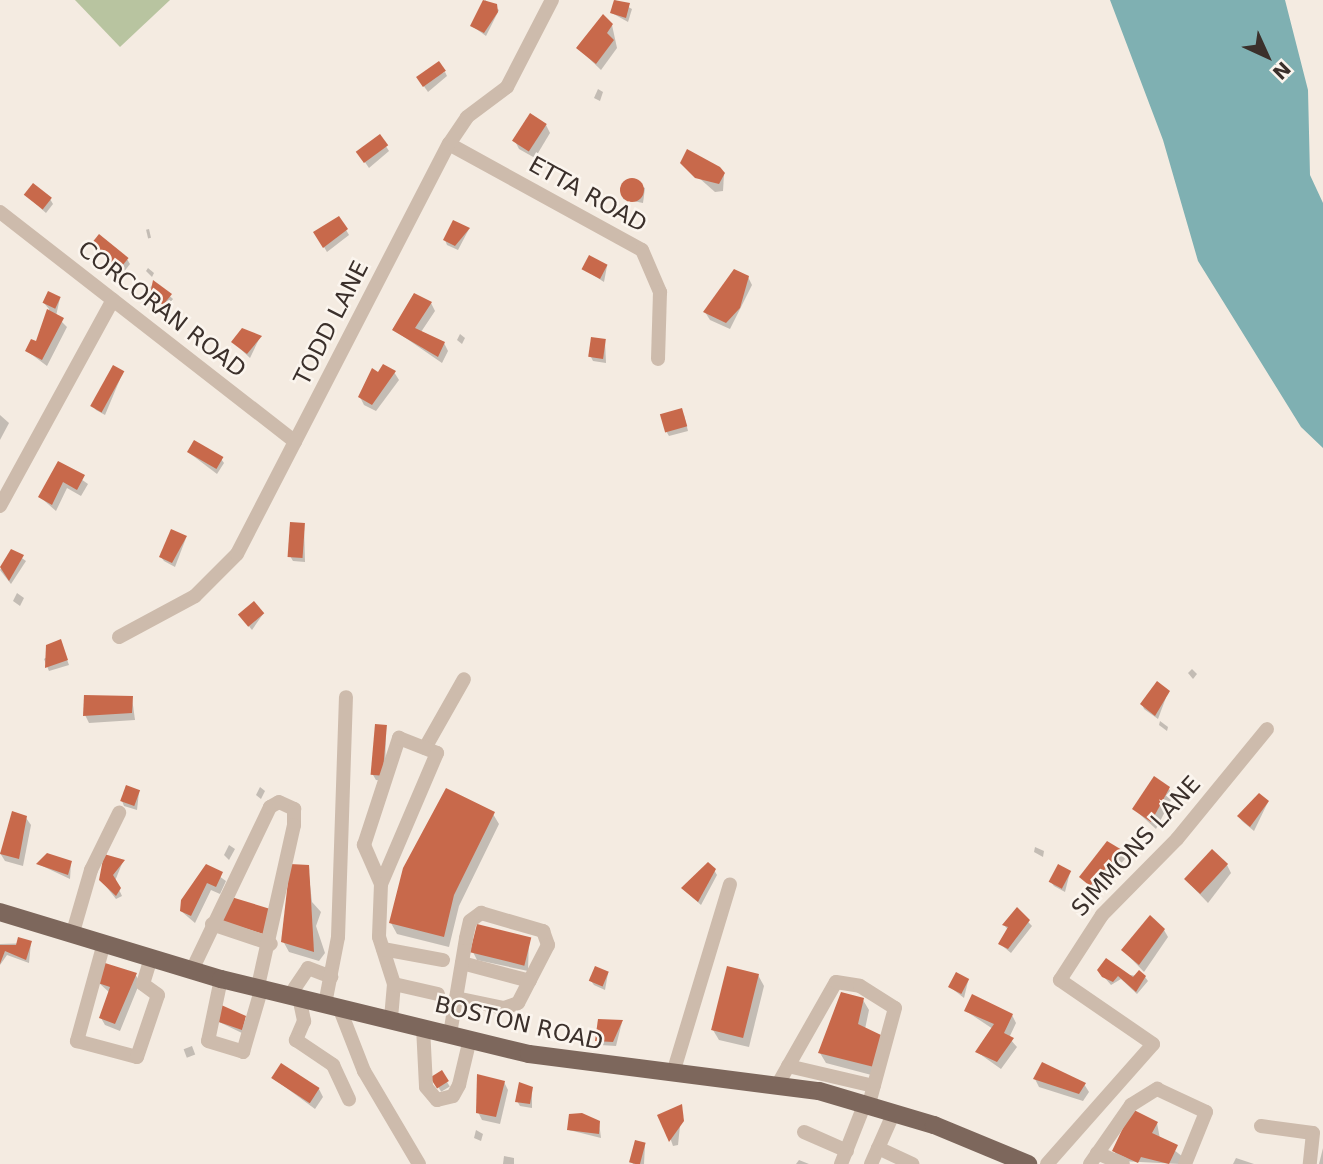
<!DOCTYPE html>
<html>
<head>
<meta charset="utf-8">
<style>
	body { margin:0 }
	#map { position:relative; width:1323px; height:1164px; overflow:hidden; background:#f4ebe1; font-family:"DejaVu Sans",sans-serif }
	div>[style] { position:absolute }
	.green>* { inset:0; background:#b8c4a0 }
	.water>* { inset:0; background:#7fb0b2 }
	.shadow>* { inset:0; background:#0003; transform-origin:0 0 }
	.building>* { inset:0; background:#c8694b; transform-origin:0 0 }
	.round { border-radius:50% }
	.minor>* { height:14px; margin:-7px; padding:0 7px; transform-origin:7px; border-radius:7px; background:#cdbbac }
	.major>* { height:18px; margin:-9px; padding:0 9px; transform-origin:9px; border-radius:9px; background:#7d675c }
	span { translate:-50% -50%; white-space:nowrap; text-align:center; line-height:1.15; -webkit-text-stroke:5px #fbf5ee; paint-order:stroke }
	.street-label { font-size:23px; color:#3b302b }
	.north { position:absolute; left:1232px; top:21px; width:70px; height:70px; -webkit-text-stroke:5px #fbf5ee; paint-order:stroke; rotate:135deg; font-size:19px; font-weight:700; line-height:28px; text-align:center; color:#3b302b }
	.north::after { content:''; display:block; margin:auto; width:24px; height:32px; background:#3b302b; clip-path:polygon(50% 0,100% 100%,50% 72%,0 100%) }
</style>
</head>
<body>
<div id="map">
	<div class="green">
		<div style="clip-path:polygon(75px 0,170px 0,120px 47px)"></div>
	</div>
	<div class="water">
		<div style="clip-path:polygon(1110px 0,1285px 0,1308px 90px,1310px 175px,1323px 203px,1323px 448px,1301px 427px,1198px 261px,1163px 140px)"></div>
	</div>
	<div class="shadow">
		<div style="clip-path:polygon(485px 0,499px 10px,486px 36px,472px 26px)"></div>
		<div style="clip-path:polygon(615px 0,632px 9px,628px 22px,612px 13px)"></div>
		<div style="clip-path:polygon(612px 25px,617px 48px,601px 70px,578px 48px)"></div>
		<div style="clip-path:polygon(445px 72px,447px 76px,428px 92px,421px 82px)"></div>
		<div style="clip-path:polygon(598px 89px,603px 92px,600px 101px,594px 98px)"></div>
		<div style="clip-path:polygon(546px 125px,550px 133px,535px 158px,519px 149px,515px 141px)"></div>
		<div style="clip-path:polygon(380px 137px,389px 151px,369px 168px,358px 152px)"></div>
		<div style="clip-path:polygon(682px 163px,724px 174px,723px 191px,715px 192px)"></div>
		<div style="clip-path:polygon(627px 179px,645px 188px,643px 203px,623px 199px)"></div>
		<div style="clip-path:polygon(26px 195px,50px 199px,53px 204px,46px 213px)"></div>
		<div style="clip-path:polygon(339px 218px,349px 235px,327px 252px,315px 232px)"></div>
		<div style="left:149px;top:229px;width:9px;height:3px;rotate:77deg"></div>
		<div style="clip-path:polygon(469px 229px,458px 250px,447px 245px,445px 240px)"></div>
		<div style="clip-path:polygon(93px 245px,127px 259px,130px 264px,123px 273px)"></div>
		<div style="clip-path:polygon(607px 266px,604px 282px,584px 269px)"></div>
		<div style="clip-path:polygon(148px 268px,154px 273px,152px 277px,146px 271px)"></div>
		<div style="clip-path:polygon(748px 277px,752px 285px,730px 329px,710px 320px,705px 312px)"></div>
		<div style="clip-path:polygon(154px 282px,173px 299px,167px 308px,150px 288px)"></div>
		<div style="clip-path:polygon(60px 298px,56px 316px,67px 327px,47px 366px,27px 351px,37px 344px,49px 309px,44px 303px)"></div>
		<div style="clip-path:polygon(431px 303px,435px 311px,421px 332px,444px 343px,448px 351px,442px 363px,394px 330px)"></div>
		<div style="clip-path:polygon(460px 334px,465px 338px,462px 344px,457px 340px)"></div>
		<div style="clip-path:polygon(260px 337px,250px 358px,233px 342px)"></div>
		<div style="clip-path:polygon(605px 341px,606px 363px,593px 361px,591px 357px)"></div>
		<div style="clip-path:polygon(123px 372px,105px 415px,96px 410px,93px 406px)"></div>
		<div style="clip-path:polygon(394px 372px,399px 380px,376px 411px,364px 405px,360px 397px,379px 374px)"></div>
		<div style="clip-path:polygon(0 415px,9px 423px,0 440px)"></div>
		<div style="clip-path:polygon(684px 415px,688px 431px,669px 436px,666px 431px)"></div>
		<div style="clip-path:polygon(188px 452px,221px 459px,224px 463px,217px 474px)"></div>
		<div style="clip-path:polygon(58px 463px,88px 484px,81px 496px,67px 488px,56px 511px,40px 497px)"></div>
		<div style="clip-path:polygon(304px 525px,305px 562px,293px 561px,290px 556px)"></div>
		<div style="clip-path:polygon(186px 538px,175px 567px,164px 561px,161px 557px)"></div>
		<div style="clip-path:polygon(12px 551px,26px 561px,11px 584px,0 570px)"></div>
		<div style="clip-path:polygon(17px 593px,24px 598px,20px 606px,13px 601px)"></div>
		<div style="clip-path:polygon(263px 614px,252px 630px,244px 620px)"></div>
		<div style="clip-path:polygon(62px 646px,69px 665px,49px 671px,44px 659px)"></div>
		<div style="clip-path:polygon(1192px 669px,1197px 674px,1193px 679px,1188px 673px)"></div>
		<div style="clip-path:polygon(1168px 692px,1158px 719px,1144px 709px,1142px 704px)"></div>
		<div style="clip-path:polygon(132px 698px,135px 720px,89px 723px,85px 715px)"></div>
		<div style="clip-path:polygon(1160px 721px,1168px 727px,1167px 731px,1159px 725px)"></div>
		<div style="clip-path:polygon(386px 727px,385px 781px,376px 780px,373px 775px)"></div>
		<div style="clip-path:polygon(260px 787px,265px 791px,261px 799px,256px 795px)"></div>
		<div style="clip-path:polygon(1169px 789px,1173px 796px,1156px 829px,1134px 809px)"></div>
		<div style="clip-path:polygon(139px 792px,137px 810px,124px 806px,122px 801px)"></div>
		<div style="clip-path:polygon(1268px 802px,1254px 831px,1242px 821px,1239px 817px)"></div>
		<div style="clip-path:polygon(493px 814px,499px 824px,459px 906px,449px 947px,397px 934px,391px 923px)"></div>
		<div style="clip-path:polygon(26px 818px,31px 825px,23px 866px,5px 861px,0 853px)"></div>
		<div style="clip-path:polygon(229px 845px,235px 849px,229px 860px,224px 855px)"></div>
		<div style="clip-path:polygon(1035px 847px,1044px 851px,1043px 857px,1034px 852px)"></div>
		<div style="clip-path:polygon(1120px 851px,1125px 859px,1095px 892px,1081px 877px)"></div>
		<div style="clip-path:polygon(123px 861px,115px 881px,122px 896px,116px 899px,101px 880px)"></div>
		<div style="clip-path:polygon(71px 862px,70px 879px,38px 864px)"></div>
		<div style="clip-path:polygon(1227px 865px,1231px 873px,1208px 903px,1188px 882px)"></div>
		<div style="clip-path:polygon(206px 867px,226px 881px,220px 894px,211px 890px,195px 923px,181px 911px)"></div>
		<div style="clip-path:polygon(308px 867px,312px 902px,321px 912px,316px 926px,325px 953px,319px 961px,289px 952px,283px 941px)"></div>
		<div style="clip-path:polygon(714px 870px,717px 875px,701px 905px,683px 889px)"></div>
		<div style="clip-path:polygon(1070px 872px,1065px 892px,1054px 886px,1051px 882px)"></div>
		<div style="clip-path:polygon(1017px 910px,1032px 926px,1011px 953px,1000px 944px,1008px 930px,1004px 925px)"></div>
		<div style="clip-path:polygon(1164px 930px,1168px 937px,1144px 972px,1123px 950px)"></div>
		<div style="clip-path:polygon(529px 938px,528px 971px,477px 960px,473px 952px)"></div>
		<div style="clip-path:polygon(31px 943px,29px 963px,7px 955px,0 965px,0 944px)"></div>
		<div style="clip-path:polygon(1099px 971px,1145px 977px,1148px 981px,1137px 994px,1121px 979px,1111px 985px)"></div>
		<div style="clip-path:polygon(608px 973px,605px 990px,594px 985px,591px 981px)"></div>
		<div style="clip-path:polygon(135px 974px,140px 982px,120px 1031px,105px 1025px,101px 1018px,110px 993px,99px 983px)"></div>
		<div style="clip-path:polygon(758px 975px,764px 986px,749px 1047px,719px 1040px,713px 1030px)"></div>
		<div style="clip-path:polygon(968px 981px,964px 998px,950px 987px)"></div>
		<div style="clip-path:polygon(863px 1000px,869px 1010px,865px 1029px,879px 1077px,826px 1063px,820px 1053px)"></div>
		<div style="clip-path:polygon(966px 1011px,1012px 1015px,1016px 1023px,1009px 1038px,1017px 1047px,1001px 1069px,977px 1052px,993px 1029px)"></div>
		<div style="clip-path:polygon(245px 1018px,244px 1034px,215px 1020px)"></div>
		<div style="clip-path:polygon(622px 1022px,616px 1046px,600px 1045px,597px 1041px)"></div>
		<div style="left:192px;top:1046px;width:9px;height:9px;rotate:69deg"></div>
		<div style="left:441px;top:1072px;width:17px;height:10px;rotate:59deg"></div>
		<div style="clip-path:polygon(273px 1078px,319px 1089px,323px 1097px,315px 1109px)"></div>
		<div style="clip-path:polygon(1035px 1079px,1084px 1084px,1089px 1092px,1083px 1101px,1039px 1087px)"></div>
		<div style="clip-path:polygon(504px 1082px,508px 1090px,500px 1124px,482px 1120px,478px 1112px)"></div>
		<div style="clip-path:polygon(532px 1088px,532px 1108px,520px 1106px,517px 1101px)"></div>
		<div style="clip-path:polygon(682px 1106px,678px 1145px,673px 1146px,662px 1115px)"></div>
		<div style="clip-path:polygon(599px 1122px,601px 1138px,569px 1130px)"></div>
		<div style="clip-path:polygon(1157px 1123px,1160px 1139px,1183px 1157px,1180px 1164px,1120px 1161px,1114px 1151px)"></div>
		<div style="clip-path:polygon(476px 1130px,483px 1134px,481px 1141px,474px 1138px)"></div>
		<div style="clip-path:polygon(645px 1144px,644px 1164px,633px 1164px,632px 1162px)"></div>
		<div style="clip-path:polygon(1323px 1148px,1323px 1164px,1319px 1164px)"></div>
		<div style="clip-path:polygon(504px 1156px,514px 1158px,514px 1164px,503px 1164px)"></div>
		<div style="clip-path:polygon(1236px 1158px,1254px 1164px,1233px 1164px)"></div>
		<div style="clip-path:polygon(799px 1160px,809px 1164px,796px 1164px)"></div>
	</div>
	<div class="building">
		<div style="clip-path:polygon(483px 0,497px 4px,498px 12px,484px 33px,470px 26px)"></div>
		<div style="clip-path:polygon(614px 0,630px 3px,626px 18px,610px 13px)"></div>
		<div style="clip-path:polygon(603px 14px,613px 24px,607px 33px,614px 40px,596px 64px,576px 48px)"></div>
		<div style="left:439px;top:61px;width:12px;height:28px;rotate:55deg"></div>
		<div style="left:530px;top:113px;width:20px;height:33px;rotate:33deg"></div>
		<div style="left:380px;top:134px;width:14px;height:30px;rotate:54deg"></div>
		<div style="clip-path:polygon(687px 149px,720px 167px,725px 173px,719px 184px,695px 178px,680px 163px)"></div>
		<div class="round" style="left:620px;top:178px;width:24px;height:24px"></div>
		<div style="left:33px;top:183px;width:24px;height:15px;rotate:38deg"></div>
		<div style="clip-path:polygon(339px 216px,348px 229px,323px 248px,313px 232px)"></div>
		<div style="clip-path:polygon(453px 220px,470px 228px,455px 246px,443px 240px)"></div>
		<div style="left:99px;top:234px;width:38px;height:14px;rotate:39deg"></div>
		<div style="left:589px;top:255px;width:21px;height:16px;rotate:28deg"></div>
		<div style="clip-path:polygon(734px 269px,749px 276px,740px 308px,726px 323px,703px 312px)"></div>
		<div style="clip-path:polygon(153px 280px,172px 294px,163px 305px,150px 295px)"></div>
		<div style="left:48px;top:291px;width:14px;height:13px;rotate:25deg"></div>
		<div style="clip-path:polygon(414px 293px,432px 302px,415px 328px,445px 342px,438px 357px,392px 330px)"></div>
		<div style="clip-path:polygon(47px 309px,64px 318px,42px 360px,25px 351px,31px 339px,36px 341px)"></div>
		<div style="clip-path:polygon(242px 328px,262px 336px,247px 354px,231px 342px)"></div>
		<div style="left:591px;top:337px;width:15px;height:20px;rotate:8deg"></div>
		<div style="clip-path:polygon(383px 364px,396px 371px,372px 405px,358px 397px,372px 368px,378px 372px)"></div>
		<div style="left:113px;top:365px;width:13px;height:47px;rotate:29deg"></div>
		<div style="left:682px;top:408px;width:19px;height:23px;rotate:74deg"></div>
		<div style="left:194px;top:440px;width:34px;height:14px;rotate:30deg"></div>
		<div style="clip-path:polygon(58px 461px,85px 475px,77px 490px,63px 482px,52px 505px,38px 497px)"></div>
		<div style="left:290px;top:522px;width:15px;height:35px;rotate:4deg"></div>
		<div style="clip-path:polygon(171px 529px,187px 536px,172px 563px,159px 557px)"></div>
		<div style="clip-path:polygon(11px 549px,24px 555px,9px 581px,0 567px)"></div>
		<div style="left:254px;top:601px;width:16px;height:21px;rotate:50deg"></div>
		<div style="clip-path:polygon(61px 639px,68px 660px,45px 668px,46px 645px)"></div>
		<div style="clip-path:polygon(1157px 681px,1170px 691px,1155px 716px,1140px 704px)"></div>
		<div style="clip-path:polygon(84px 695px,133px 696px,132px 713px,83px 716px)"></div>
		<div style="left:375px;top:724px;width:12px;height:51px;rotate:5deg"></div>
		<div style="clip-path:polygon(1154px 776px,1170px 787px,1151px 822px,1132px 809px)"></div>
		<div style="left:126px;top:785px;width:15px;height:17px;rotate:20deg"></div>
		<div style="clip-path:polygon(446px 788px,495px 812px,454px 895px,444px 937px,389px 923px,403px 868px)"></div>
		<div style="clip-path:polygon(1259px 793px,1269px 801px,1250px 827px,1237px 816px)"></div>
		<div style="clip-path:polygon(12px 811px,27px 816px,19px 859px,0 854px)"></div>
		<div style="clip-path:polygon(1107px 841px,1122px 850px,1090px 886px,1079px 877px)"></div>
		<div style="left:1212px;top:849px;width:22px;height:41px;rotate:43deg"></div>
		<div style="clip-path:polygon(47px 853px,72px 861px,68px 875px,36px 864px)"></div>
		<div style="clip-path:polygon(104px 854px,125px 860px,113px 875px,121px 888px,116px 896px,99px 880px)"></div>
		<div style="clip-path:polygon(708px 862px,716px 869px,698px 902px,681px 888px)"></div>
		<div style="clip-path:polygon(206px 864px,223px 872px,216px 887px,207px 883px,191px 916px,180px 911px,181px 900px)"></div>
		<div style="clip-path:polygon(290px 864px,309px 865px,314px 952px,281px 942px)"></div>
		<div style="left:1058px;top:864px;width:15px;height:20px;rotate:28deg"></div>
		<div style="left:228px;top:896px;width:45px;height:26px;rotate:17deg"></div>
		<div style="clip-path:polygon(1017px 907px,1030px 920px,1008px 949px,998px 944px,1008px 927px,1002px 925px)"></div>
		<div style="clip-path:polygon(1150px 915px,1165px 929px,1139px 965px,1121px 950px)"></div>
		<div style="left:477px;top:924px;width:56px;height:29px;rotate:14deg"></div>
		<div style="clip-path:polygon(18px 937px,32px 941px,26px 960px,5px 951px,0 964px,0 945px,16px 945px)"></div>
		<div style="clip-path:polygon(1106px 958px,1133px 977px,1139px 970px,1146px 976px,1136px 992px,1118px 976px,1113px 982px,1102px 977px,1097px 970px)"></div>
		<div style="clip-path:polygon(105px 963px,137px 973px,115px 1024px,99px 1018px,110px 987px,98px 983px)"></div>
		<div style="left:595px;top:966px;width:15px;height:16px;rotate:23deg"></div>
		<div style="left:727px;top:966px;width:33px;height:66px;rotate:14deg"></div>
		<div style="left:956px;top:972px;width:15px;height:17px;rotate:28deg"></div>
		<div style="clip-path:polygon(841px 992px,864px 998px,858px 1024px,881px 1035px,874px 1067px,818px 1053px)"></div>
		<div style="clip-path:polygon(972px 994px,1013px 1014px,1004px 1033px,1014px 1038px,997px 1062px,975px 1052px,994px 1024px,964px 1011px)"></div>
		<div style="clip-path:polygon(219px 1004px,246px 1016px,242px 1030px,213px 1020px)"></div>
		<div style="clip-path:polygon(598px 1019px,623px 1020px,613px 1042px,595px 1041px)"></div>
		<div style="clip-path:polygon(1042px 1062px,1086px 1083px,1079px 1094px,1033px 1079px)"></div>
		<div style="left:281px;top:1063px;width:46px;height:18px;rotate:33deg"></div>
		<div style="left:442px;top:1070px;width:13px;height:14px;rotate:58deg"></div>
		<div style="clip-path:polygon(477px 1074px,505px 1081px,496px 1117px,476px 1113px)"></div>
		<div style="clip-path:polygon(519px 1082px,533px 1087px,530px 1104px,515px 1102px)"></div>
		<div style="clip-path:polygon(682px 1104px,684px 1121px,669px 1142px,657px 1115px)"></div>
		<div style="clip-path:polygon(1132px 1109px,1158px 1122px,1152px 1133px,1178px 1145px,1169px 1164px,1141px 1157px,1138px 1163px,1112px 1151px)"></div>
		<div style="clip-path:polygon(582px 1113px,600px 1121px,599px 1134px,567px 1130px,569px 1114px)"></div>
		<div style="left:635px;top:1140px;width:11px;height:23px;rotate:15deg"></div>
	</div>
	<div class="minor">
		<div style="left:449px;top:144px;width:220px;rotate:28.8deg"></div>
		<div style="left:642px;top:250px;width:46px;rotate:66.8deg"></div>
		<div style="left:660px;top:292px;width:67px;rotate:91.7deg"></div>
		<div style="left:0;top:212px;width:374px;rotate:37.9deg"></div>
		<div style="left:0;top:506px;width:235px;rotate:-61.3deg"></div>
		<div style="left:119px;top:637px;width:86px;rotate:-28.3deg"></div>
		<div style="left:195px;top:596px;width:59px;rotate:-45deg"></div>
		<div style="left:237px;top:554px;width:462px;rotate:-62.7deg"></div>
		<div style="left:449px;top:144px;width:32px;rotate:-56deg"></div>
		<div style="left:467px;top:117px;width:50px;rotate:-36.9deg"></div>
		<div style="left:507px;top:87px;width:98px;rotate:-62.7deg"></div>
		<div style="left:425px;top:748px;width:79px;rotate:-60.5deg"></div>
		<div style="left:381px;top:884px;width:43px;rotate:-113.6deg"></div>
		<div style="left:364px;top:845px;width:113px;rotate:-71.9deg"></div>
		<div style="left:399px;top:738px;width:41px;rotate:21.5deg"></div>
		<div style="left:437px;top:753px;width:142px;rotate:113.1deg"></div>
		<div style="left:381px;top:884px;width:53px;rotate:92.2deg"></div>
		<div style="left:379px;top:937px;width:49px;rotate:72.3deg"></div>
		<div style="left:394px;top:984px;width:36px;rotate:95deg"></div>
		<div style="left:212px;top:924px;width:62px;rotate:18.7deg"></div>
		<div style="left:73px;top:932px;width:65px;rotate:-73.8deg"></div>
		<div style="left:91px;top:870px;width:64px;rotate:-63.8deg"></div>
		<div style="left:104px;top:943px;width:102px;rotate:105.4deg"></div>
		<div style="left:77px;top:1041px;width:62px;rotate:14.9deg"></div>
		<div style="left:137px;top:1057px;width:65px;rotate:-71.3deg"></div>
		<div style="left:158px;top:995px;width:19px;rotate:-144deg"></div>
		<div style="left:143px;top:984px;width:27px;rotate:-73deg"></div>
		<div style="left:383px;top:949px;width:61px;rotate:10.4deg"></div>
		<div style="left:462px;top:963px;width:70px;rotate:14.8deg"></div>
		<div style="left:192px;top:970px;width:181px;rotate:-64.4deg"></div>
		<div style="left:270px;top:807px;width:10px;rotate:-29deg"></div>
		<div style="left:279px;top:802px;width:17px;rotate:25deg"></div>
		<div style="left:294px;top:809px;width:16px;rotate:90deg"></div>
		<div style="left:294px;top:825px;width:165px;rotate:102.6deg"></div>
		<div style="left:221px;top:979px;width:63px;rotate:101.8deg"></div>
		<div style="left:208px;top:1041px;width:37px;rotate:17deg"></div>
		<div style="left:243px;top:1052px;width:68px;rotate:-73.7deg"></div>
		<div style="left:394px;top:984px;width:45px;rotate:12.8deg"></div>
		<div style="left:290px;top:995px;width:32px;rotate:-56deg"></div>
		<div style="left:308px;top:968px;width:25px;rotate:21deg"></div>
		<div style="left:299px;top:997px;width:25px;rotate:78deg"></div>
		<div style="left:304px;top:1021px;width:21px;rotate:113deg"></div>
		<div style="left:296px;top:1040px;width:45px;rotate:34deg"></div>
		<div style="left:333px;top:1065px;width:38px;rotate:65deg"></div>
		<div style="left:325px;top:1004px;width:68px;rotate:-79deg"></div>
		<div style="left:338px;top:937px;width:240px;rotate:-88.1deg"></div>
		<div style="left:339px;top:1007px;width:69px;rotate:68.7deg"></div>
		<div style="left:364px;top:1071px;width:108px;rotate:59.4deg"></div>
		<div style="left:423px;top:1027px;width:60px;rotate:87.1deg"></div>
		<div style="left:426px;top:1087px;width:17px;rotate:50deg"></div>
		<div style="left:437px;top:1100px;width:16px;rotate:-14deg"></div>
		<div style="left:453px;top:1096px;width:13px;rotate:-61deg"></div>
		<div style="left:459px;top:1085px;width:47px;rotate:-76.6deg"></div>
		<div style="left:450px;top:1034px;width:97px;rotate:-80.5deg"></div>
		<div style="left:466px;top:938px;width:17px;rotate:-77deg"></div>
		<div style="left:470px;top:921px;width:14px;rotate:-36deg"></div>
		<div style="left:481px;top:913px;width:65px;rotate:16.2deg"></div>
		<div style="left:543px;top:931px;width:15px;rotate:70deg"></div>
		<div style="left:548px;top:945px;width:65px;rotate:117.3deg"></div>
		<div style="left:518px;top:1003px;width:15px;rotate:160deg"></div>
		<div style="left:504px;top:1008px;width:49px;rotate:-168.2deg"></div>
		<div style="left:788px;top:1066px;width:88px;rotate:13.1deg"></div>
		<div style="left:673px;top:1073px;width:197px;rotate:-73.2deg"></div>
		<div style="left:778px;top:1084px;width:117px;rotate:-60.4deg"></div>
		<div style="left:836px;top:982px;width:24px;rotate:9deg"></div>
		<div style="left:860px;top:986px;width:41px;rotate:32.2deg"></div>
		<div style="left:895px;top:1008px;width:99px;rotate:105.2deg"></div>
		<div style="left:1261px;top:1126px;width:52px;rotate:7.7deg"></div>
		<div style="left:1313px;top:1133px;width:31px;rotate:96deg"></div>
		<div style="left:804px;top:1132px;width:47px;rotate:23.8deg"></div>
		<div style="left:878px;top:1148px;width:38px;rotate:25deg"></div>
		<div style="left:1097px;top:1153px;width:28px;rotate:23deg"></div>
		<div style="left:841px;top:1164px;width:66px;rotate:-68.5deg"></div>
		<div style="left:871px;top:1164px;width:57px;rotate:-66.1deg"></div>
		<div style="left:1047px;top:1164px;width:160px;rotate:-48.5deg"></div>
		<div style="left:1153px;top:1044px;width:113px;rotate:-145.5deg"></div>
		<div style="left:1060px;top:980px;width:77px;rotate:-57.1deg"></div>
		<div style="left:1102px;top:915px;width:107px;rotate:-45.4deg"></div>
		<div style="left:1177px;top:839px;width:142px;rotate:-50.7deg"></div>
		<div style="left:1090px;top:1164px;width:72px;rotate:-55.2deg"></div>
		<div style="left:1131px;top:1105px;width:31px;rotate:-32deg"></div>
		<div style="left:1157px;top:1089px;width:54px;rotate:25.1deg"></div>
		<div style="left:1206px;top:1112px;width:56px;rotate:112deg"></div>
	</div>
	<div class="major">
		<div style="left:0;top:912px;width:231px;rotate:16.9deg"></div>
		<div style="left:221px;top:979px;width:317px;rotate:13.7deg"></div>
		<div style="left:529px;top:1054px;width:292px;rotate:7.3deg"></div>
		<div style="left:819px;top:1091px;width:120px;rotate:16.5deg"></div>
		<div style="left:934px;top:1125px;width:102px;rotate:22.5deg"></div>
	</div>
	<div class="street-label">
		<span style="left:588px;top:194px;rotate:29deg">ETTA ROAD</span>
		<span style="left:162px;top:309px;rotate:38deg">CORCORAN ROAD</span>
		<span style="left:331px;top:323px;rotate:-63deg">TODD LANE</span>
		<span style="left:1136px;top:846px;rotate:-48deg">SIMMONS LANE</span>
		<span style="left:519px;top:1023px;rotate:13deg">BOSTON ROAD</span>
	</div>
	<div class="north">N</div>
</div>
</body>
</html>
